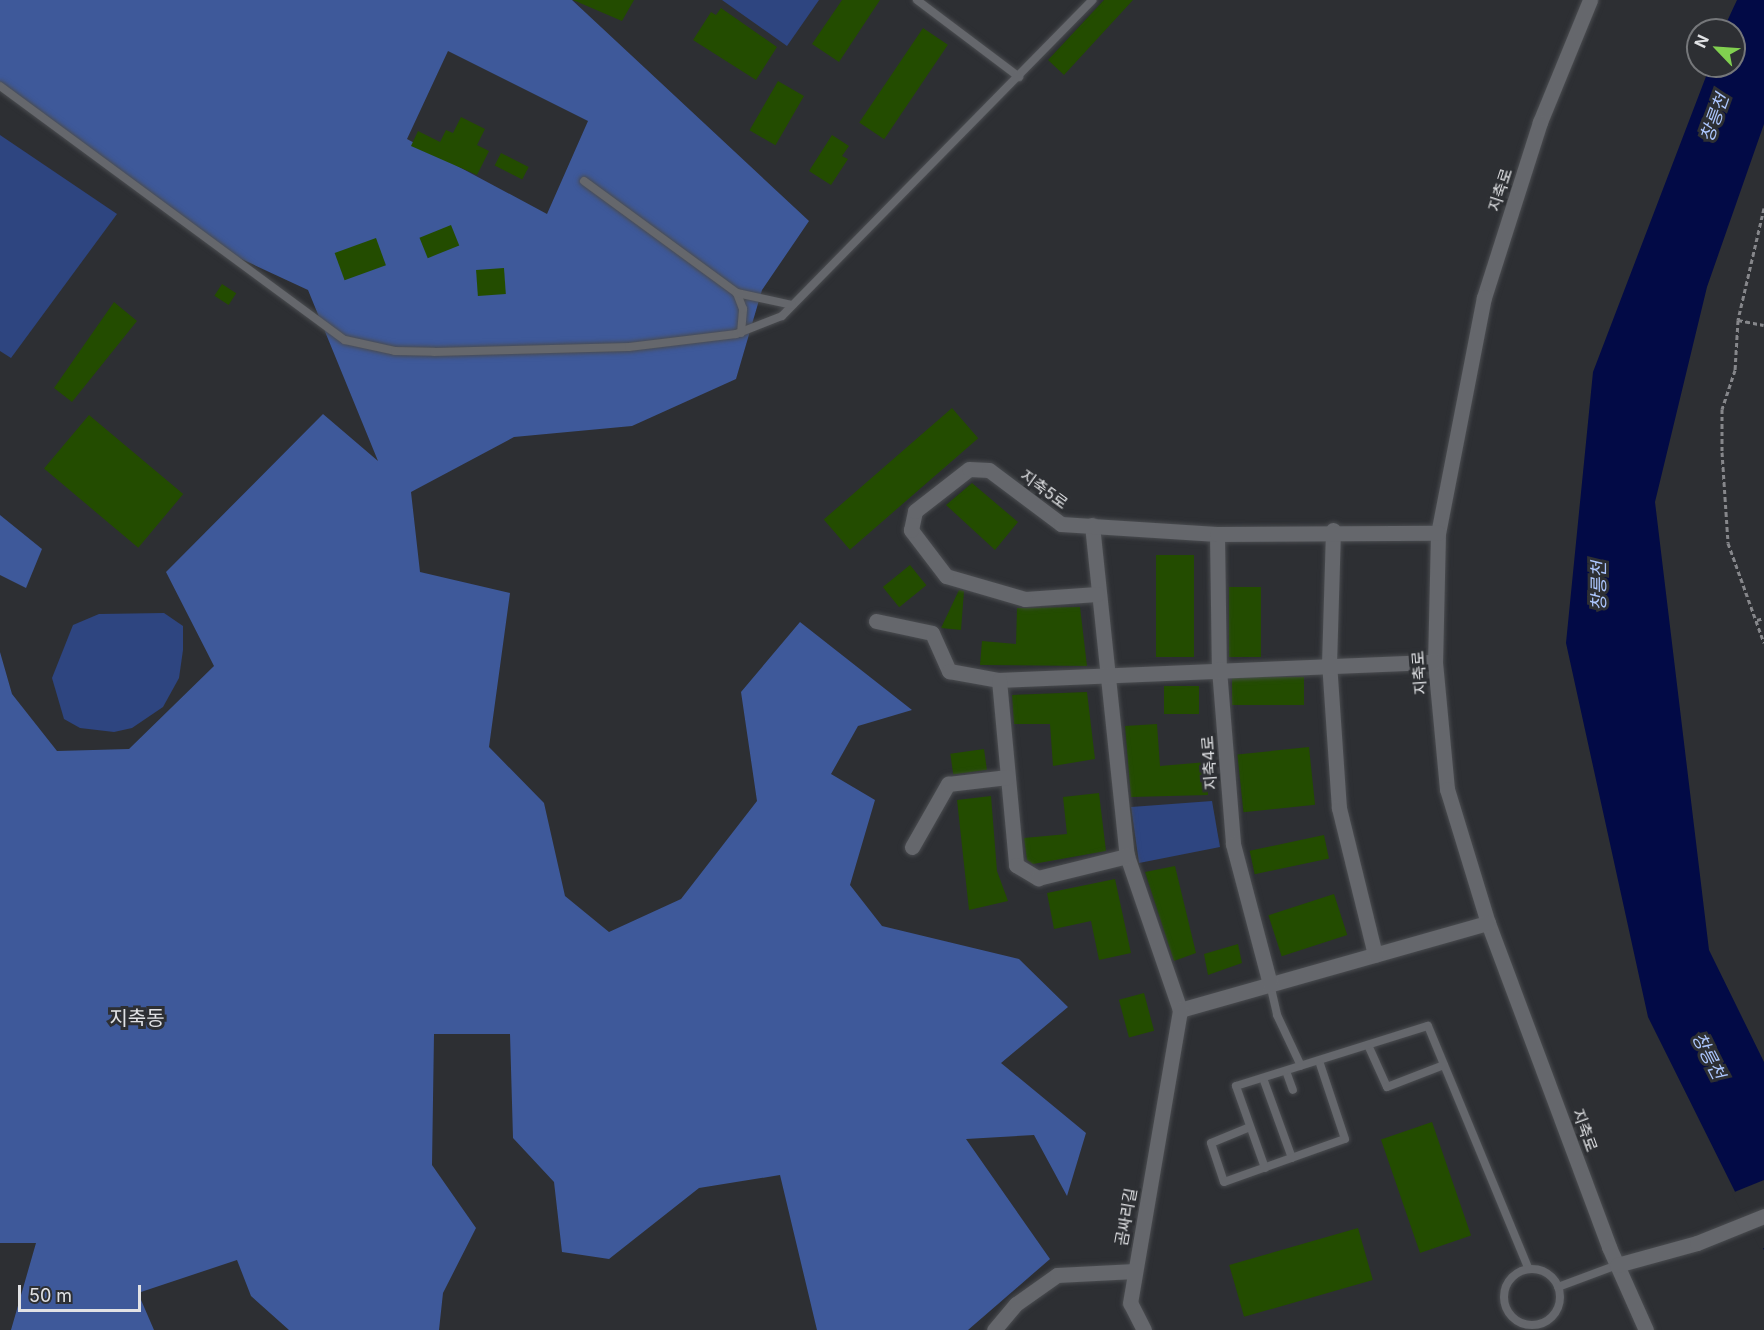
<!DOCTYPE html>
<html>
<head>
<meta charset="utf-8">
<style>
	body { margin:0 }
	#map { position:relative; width:1764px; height:1330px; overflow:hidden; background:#2d2f33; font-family:Inter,"Noto Sans KR",sans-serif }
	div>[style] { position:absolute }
	.green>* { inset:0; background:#2e4580 }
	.forest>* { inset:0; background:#3e599a }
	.water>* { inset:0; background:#020a46 }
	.pier>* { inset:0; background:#2d2f33 }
	.building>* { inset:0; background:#234c00; transform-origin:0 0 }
	.path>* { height:3px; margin-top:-1.5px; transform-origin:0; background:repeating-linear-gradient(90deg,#86878b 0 4.5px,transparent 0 7.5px) }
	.roads { filter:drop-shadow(0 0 2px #4a4c50) drop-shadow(0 0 2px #4a4c50) }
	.lane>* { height:8px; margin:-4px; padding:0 4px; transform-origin:4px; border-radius:4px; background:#65676c }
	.lane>.ring { margin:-4px; padding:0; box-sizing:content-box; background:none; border:8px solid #65676c; border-radius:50% }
	.street>* { height:15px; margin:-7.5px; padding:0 7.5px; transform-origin:7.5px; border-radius:7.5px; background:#65676c }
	span { translate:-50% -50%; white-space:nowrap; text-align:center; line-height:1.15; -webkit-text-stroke:6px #2d2f33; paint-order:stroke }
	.street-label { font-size:16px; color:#e1e2e5 }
	.water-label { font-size:18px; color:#adc7ff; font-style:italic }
	.quarter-label { font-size:20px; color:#e1e2e5 }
	.north { position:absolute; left:1686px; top:18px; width:60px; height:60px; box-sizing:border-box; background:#2d2f33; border:2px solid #75777a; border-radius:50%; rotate:295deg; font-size:16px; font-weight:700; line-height:24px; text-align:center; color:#e1e2e5 }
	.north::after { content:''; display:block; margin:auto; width:21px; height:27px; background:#81d050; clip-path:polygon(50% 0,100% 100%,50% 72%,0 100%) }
	.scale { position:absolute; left:18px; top:1285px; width:123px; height:27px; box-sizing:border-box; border:3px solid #e1e2e5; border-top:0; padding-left:8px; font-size:18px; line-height:21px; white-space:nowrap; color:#e1e2e5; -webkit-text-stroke:4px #2d2f33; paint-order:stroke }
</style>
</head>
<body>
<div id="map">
	<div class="green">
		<div style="clip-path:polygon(722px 0,819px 0,787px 46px)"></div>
		<div style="clip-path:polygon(0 135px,117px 214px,11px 358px,0 351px)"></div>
		<div style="clip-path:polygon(164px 613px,183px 626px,183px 650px,179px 678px,163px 707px,132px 728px,114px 732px,80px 728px,64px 719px,52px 678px,73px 625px,99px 614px)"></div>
		<div style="clip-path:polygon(1212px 801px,1220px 847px,1139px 863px,1131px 807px)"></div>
	</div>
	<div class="forest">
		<div style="clip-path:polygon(evenodd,0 0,572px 0,809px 221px,762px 290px,736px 379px,632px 426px,514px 437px,411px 492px,420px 572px,510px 593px,489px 747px,544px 803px,565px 896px,609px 932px,681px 899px,757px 801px,741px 692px,800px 622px,912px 710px,858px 726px,831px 774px,875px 800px,850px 885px,882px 926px,1019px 959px,1068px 1007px,1001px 1063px,1086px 1133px,1067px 1196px,1034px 1135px,966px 1139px,1050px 1259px,968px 1330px,817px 1330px,780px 1175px,699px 1188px,609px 1259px,562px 1252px,554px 1182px,513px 1138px,510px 1034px,434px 1034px,432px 1165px,476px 1228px,443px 1293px,439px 1330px,289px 1330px,251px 1296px,237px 1260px,138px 1293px,154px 1330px,11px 1330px,36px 1243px,0 1243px,0 652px,12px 694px,57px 751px,129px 749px,214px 666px,166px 572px,323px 414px,378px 461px,308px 290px,222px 250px,0 86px,0 0,448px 51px,588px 121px,547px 214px,407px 139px,448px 51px)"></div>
		<div style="clip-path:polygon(0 515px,42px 549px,26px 588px,0 575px)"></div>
	</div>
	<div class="water">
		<div style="clip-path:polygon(1737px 0,1764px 0,1764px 124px,1707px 287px,1655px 502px,1709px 950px,1764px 1062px,1764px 1250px,1648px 1017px,1566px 643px,1593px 372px,1710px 66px,1734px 66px,1734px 30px,1723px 30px)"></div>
	</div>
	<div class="pier">
		<div style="clip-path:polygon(1764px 1180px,1764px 1248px,1760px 1249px,1732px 1193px)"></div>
	</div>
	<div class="building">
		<div style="clip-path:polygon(573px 0,634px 0,622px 21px)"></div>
		<div style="clip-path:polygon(842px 0,880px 0,839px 62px,812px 44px)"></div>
		<div style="clip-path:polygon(1104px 0,1133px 0,1064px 75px,1048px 60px)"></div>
		<div style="clip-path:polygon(721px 8px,777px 47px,756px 80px,693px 40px,711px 12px,716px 15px)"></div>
		<div style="left:923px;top:28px;width:30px;height:114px;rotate:34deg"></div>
		<div style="left:778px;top:81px;width:30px;height:57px;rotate:30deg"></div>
		<div style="clip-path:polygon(461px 117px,485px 129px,477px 145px,489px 151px,477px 175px,411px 146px,418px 131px,440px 142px,446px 130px,453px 133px)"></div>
		<div style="clip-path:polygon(832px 135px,849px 146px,842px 156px,848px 159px,831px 185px,809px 171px)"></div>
		<div style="left:501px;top:153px;width:31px;height:14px;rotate:27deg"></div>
		<div style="left:451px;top:225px;width:22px;height:34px;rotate:68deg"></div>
		<div style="left:376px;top:238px;width:29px;height:44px;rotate:70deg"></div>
		<div style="left:504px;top:268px;width:26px;height:28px;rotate:86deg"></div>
		<div style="left:222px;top:284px;width:17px;height:14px;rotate:33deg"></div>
		<div style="clip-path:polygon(114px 302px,137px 321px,72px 402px,54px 388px)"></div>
		<div style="left:952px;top:408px;width:40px;height:170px;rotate:49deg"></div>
		<div style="left:89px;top:415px;width:123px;height:70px;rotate:40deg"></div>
		<div style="clip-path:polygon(972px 483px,1018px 522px,995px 550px,946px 505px)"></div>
		<div style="left:1156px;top:555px;width:38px;height:102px"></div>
		<div style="left:910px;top:565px;width:26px;height:35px;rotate:51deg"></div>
		<div style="left:1229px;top:587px;width:32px;height:70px"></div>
		<div style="clip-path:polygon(959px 590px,964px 591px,961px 630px,941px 628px)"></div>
		<div style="clip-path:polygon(1080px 607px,1087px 666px,980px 665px,982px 641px,1016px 644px,1017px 608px)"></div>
		<div style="left:1304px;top:677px;width:28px;height:72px;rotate:90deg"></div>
		<div style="left:1199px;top:686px;width:28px;height:35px;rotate:90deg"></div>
		<div style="clip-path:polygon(1087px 692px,1095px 759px,1053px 766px,1050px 724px,1014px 724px,1012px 695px)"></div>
		<div style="clip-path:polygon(1157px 724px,1160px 766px,1207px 762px,1208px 795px,1131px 797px,1125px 726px)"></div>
		<div style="left:1309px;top:747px;width:58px;height:72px;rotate:84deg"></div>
		<div style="left:984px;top:749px;width:21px;height:34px;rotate:82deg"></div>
		<div style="clip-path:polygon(1099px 793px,1106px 851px,1033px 864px,1027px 860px,1024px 838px,1067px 834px,1063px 797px)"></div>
		<div style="clip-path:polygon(991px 796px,997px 871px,1008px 901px,969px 910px,957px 800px)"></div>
		<div style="left:1324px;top:835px;width:24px;height:76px;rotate:78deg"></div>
		<div style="clip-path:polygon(1175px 866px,1196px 953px,1174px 961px,1145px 872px)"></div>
		<div style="clip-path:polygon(1115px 879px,1131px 953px,1099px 960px,1091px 921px,1054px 929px,1047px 893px)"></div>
		<div style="left:1334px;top:894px;width:43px;height:69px;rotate:72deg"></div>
		<div style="clip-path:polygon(1238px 944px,1242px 963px,1208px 975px,1204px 954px)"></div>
		<div style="left:1144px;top:993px;width:39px;height:26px;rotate:75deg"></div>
		<div style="left:1432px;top:1122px;width:120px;height:54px;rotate:71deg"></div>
		<div style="left:1358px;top:1228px;width:54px;height:134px;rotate:74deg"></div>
	</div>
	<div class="path">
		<div style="left:1764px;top:208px;width:115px;rotate:103.1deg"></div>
		<div style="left:1738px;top:320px;width:50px;rotate:93.4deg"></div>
		<div style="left:1735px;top:370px;width:41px;rotate:108.4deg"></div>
		<div style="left:1722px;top:409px;width:43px;rotate:90deg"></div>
		<div style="left:1722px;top:452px;width:91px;rotate:86.2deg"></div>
		<div style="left:1728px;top:543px;width:106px;rotate:70.2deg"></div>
		<div style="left:1738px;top:320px;width:26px;rotate:11deg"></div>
		<div style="left:1757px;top:620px;width:7px;rotate:-16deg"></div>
	</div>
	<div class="roads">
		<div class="lane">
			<div style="left:917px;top:0;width:128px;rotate:37deg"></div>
			<div style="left:0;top:86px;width:428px;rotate:36.4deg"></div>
			<div style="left:345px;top:340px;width:51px;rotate:12.4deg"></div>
			<div style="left:395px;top:351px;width:39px;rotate:1deg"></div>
			<div style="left:434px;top:352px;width:195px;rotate:-1.5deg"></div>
			<div style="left:629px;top:347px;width:108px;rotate:-6.9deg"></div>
			<div style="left:736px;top:334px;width:49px;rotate:-21.4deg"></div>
			<div style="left:782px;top:316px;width:443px;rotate:-45.5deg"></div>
			<div style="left:584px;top:181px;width:190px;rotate:36.2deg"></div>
			<div style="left:741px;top:333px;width:24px;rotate:-85deg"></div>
			<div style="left:743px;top:309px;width:17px;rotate:-111deg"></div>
			<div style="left:737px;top:293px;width:56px;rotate:12.3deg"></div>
			<div style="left:1270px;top:984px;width:32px;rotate:77deg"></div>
			<div style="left:1277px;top:1015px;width:56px;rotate:64.8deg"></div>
			<div style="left:1368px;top:1045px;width:46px;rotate:65.7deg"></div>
			<div style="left:1387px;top:1087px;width:61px;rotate:-21.1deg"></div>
			<div style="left:1286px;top:1071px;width:20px;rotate:70deg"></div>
			<div style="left:1263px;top:1078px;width:85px;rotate:70.1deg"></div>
			<div style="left:1250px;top:1127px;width:42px;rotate:157.7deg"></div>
			<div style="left:1211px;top:1143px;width:41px;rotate:71.6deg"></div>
			<div style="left:1224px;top:1182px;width:128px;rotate:-19.6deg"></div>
			<div style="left:1345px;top:1139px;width:82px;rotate:-108.4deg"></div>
			<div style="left:1265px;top:1168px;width:87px;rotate:-109.5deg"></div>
			<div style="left:1236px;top:1086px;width:201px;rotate:-17.4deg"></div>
			<div style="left:1428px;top:1026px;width:262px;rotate:67.5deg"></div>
			<div class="ring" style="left:1504px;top:1269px;width:48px;height:48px"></div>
			<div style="left:1558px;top:1287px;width:63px;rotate:-20.4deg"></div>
		</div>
		<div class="street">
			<div style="left:1590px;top:0;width:132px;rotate:112.3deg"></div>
			<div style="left:1540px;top:122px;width:184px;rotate:107.7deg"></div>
			<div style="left:1484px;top:297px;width:240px;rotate:101deg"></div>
			<div style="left:1438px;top:533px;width:129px;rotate:91.3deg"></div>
			<div style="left:1435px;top:662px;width:128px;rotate:84.6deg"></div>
			<div style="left:1447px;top:789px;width:140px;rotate:73deg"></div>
			<div style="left:1488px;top:923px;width:346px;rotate:69.5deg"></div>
			<div style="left:1609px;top:1247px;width:91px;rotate:66deg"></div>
			<div style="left:1092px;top:525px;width:333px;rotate:84deg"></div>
			<div style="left:1127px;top:856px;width:163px;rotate:71deg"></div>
			<div style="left:1180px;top:1010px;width:320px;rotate:-15.8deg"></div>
			<div style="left:1333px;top:530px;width:132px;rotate:91.7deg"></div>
			<div style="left:1329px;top:662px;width:146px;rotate:86.1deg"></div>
			<div style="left:1339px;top:808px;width:151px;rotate:76.2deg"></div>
			<div style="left:1217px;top:534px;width:135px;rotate:89.2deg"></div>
			<div style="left:1219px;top:669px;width:176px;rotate:85.4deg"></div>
			<div style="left:1233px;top:844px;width:145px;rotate:75.2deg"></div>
			<div style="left:1097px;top:594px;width:72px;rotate:176deg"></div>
			<div style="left:1025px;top:599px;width:82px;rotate:-163.8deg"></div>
			<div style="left:946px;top:576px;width:58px;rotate:-127.3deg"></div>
			<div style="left:911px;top:530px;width:19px;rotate:-78deg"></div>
			<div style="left:915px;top:511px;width:68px;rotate:-37.9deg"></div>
			<div style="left:969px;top:469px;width:20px;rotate:3deg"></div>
			<div style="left:989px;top:470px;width:90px;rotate:36.9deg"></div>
			<div style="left:1061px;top:524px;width:156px;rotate:3.7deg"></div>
			<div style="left:1217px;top:534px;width:221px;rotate:-0.3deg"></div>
			<div style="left:876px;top:621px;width:57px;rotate:12.1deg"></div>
			<div style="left:932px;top:633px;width:42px;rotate:65.9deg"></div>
			<div style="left:949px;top:671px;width:51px;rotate:10.2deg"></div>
			<div style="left:999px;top:680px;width:436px;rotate:-2.4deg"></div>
			<div style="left:999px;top:680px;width:186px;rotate:84.7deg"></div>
			<div style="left:1016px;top:865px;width:26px;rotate:31deg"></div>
			<div style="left:1038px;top:878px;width:92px;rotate:-13.9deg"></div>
			<div style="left:912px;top:847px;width:73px;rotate:-60.3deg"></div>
			<div style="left:948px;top:784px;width:60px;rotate:-6.7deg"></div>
			<div style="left:1617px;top:1265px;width:83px;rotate:-15.4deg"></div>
			<div style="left:1697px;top:1243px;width:72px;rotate:-21.9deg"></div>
			<div style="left:994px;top:1330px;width:34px;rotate:-50deg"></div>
			<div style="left:1016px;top:1304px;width:50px;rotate:-35.3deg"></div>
			<div style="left:1057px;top:1275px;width:78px;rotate:-2.9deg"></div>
			<div style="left:1144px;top:1330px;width:30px;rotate:-117deg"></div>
			<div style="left:1130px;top:1303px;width:297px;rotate:-80.3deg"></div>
		</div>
	</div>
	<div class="street-label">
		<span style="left:1500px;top:190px;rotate:-72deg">지축로</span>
		<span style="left:1044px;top:489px;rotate:36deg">지축5로</span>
		<span style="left:1419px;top:673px;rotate:-94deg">지축로</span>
		<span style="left:1209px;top:763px;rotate:-94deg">지축4로</span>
		<span style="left:1585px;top:1130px;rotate:70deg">지축로</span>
		<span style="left:1126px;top:1217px;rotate:-80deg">곰싸리길</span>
	</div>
	<div class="water-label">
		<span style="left:1715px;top:118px;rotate:-70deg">창릉천</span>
		<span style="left:1599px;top:586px;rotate:-90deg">창릉천</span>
		<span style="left:1708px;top:1056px;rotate:63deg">창릉천</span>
	</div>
	<div class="quarter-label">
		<span style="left:137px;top:1018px">지축동</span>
	</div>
	<div class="north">N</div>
	<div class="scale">50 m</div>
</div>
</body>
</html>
